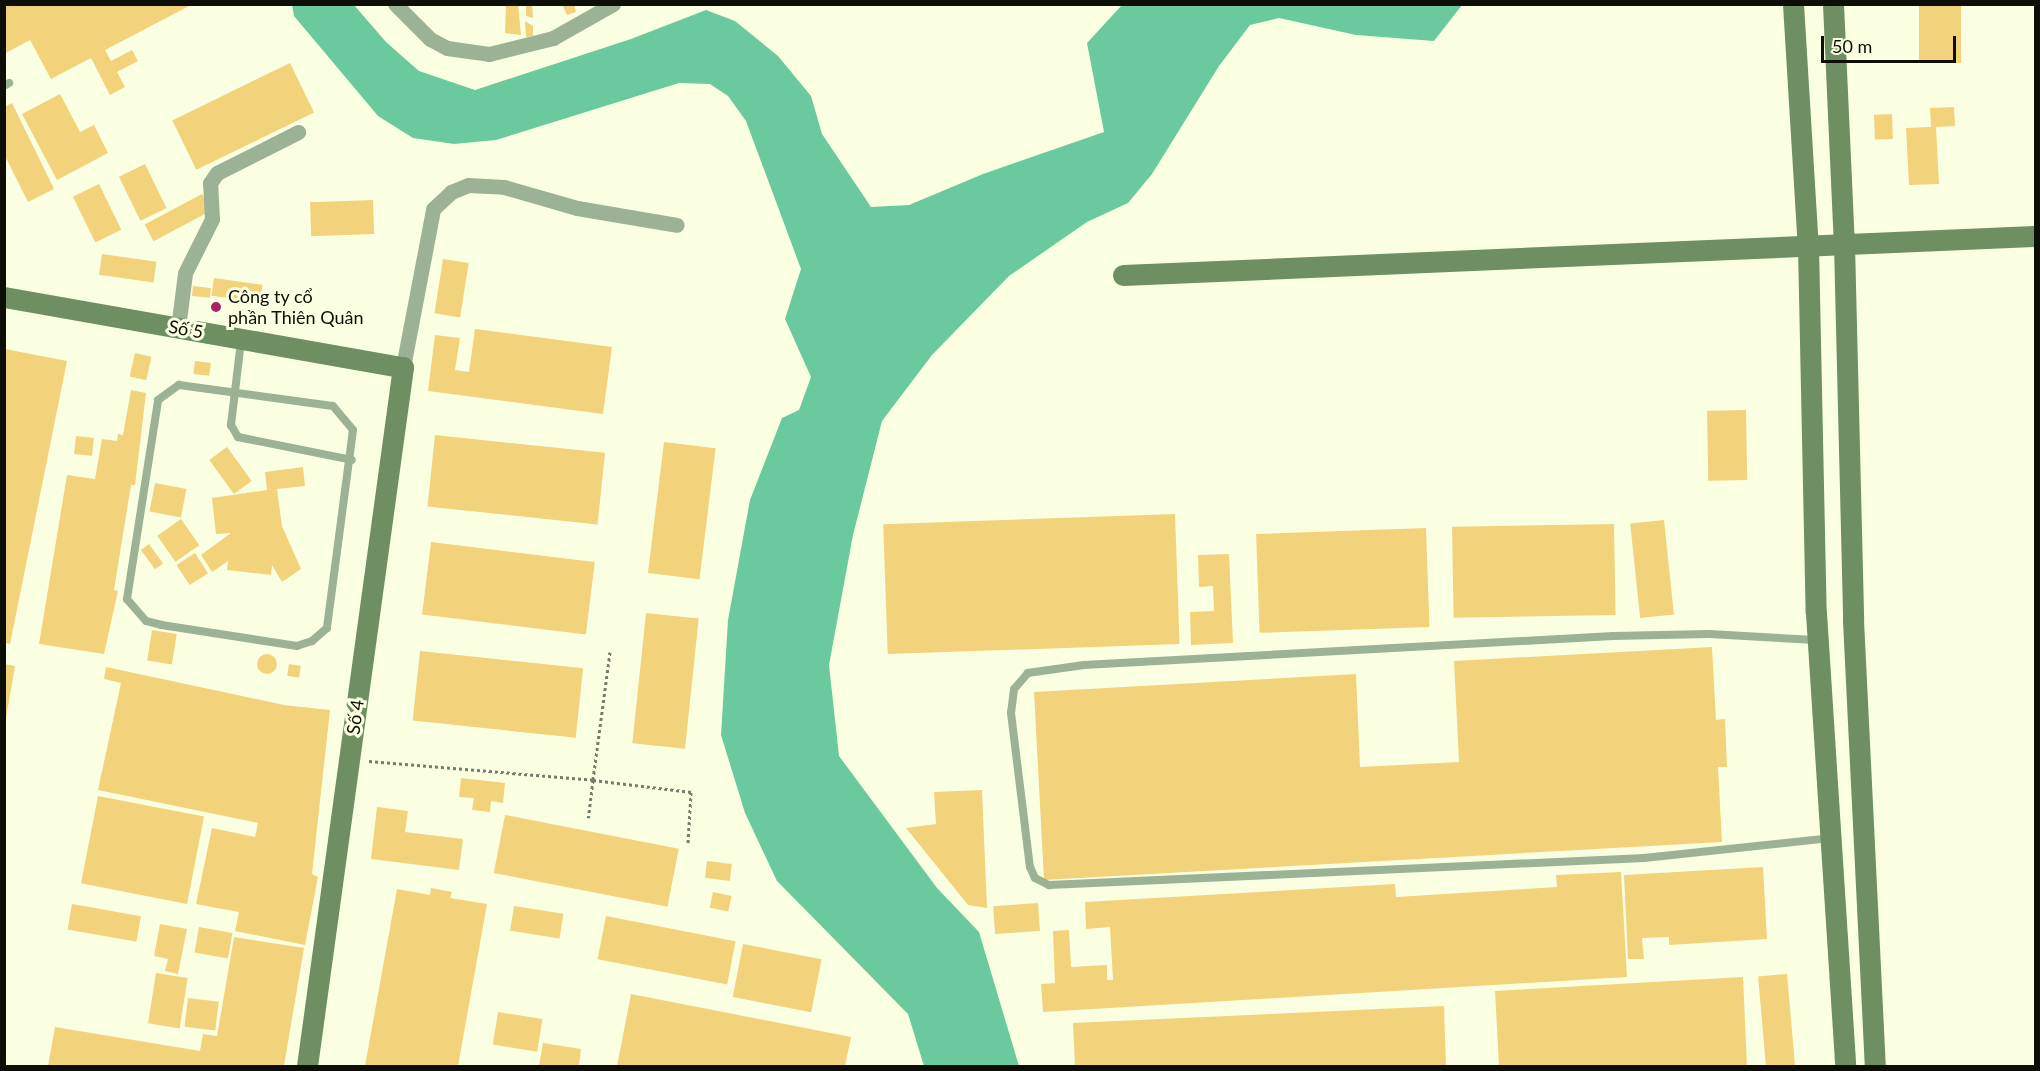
<!DOCTYPE html>
<html>
<head>
<meta charset="utf-8">
<style>
	body { margin:0 }
	#map { position:relative; width:2040px; height:1071px; overflow:hidden; background:#faffe2; font-family:Lato,sans-serif }
	div>[style] { position:absolute }
	.water>* { inset:0; background:#6aca9d }
	.building>* { inset:0; background:#f2d37c; transform-origin:0 0 }
	.round { border-radius:50% }
	.path>* { height:3px; margin-top:-1.5px; transform-origin:0; background:repeating-linear-gradient(90deg,#797c6a 0 3px,transparent 0 6px) }
	.lane>* { height:8px; margin:-4px; padding:0 4px; transform-origin:4px; border-radius:4px; background:#9bb394 }
	.street>* { height:15px; margin:-7.5px; padding:0 7.5px; transform-origin:7.5px; border-radius:7.5px; background:#9bb394 }
	.secondary>* { height:21px; margin:-10.5px; padding:0 10.5px; transform-origin:10.5px; border-radius:10.5px; background:#6d8f62 }
	.dots>* { width:16px; height:16px; translate:-50% -50%; box-sizing:border-box; border:3px solid #faffe2; border-radius:50% }
	span { translate:-50% -50%; white-space:nowrap; text-align:center; line-height:1.15; -webkit-text-stroke:6px #faffe2; paint-order:stroke }
	.poi-label { font-size:18px; color:#0d0e05 }
	.left { translate:0 -50%; text-align:left }
	.street-label { font-size:18px; color:#0d0e05 }
	.frame { position:absolute; inset:0; border:6px solid #0d0e05; pointer-events:none }
	.scale { position:absolute; left:1821px; top:36px; width:135px; height:27px; box-sizing:border-box; border:3px solid #0d0e05; border-top:0; padding-left:8px; font-size:18px; line-height:21px; white-space:nowrap; color:#0d0e05; -webkit-text-stroke:4px #faffe2; paint-order:stroke }
</style>
</head>
<body>
<div id="map">
	<div class="water">
		<div style="clip-path:polygon(292px 5px,354px 5px,386px 42px,419px 71px,475px 90px,631px 39px,706px 10px,735px 21px,778px 56px,811px 96px,822px 134px,871px 207px,909px 205px,983px 174px,1104px 132px,1087px 43px,1122px 5px,1462px 5px,1434px 41px,1356px 35px,1279px 18px,1250px 25px,1219px 66px,1152px 174px,1128px 203px,1087px 222px,1009px 276px,932px 355px,882px 421px,853px 535px,829px 665px,839px 756px,937px 888px,979px 932px,1019px 1066px,924px 1066px,908px 1014px,777px 881px,745px 813px,721px 735px,728px 620px,750px 500px,782px 418px,799px 410px,811px 377px,785px 319px,801px 269px,746px 121px,728px 96px,710px 84px,679px 83px,496px 140px,454px 144px,413px 138px,378px 116px,294px 16px)"></div>
	</div>
	<div class="building">
		<div style="clip-path:polygon(4px 4px,193px 4px,105px 50px,111px 61px,132px 50px,138px 61px,117px 72px,125px 87px,110px 95px,91px 58px,51px 79px,30px 40px,4px 54px)"></div>
		<div style="clip-path:polygon(506px 4px,518px 4px,521px 35px,505px 33px)"></div>
		<div style="clip-path:polygon(526px 4px,532px 4px,533px 18px,526px 16px)"></div>
		<div style="clip-path:polygon(562px 4px,574px 4px,576px 12px,567px 15px)"></div>
		<div style="left:1919px;top:4px;width:42px;height:59px"></div>
		<div style="clip-path:polygon(525px 21px,533px 26px,533px 36px,526px 37px)"></div>
		<div style="left:290px;top:63px;width:55px;height:131px;rotate:64deg"></div>
		<div style="clip-path:polygon(60px 94px,80px 132px,94px 125px,108px 153px,57px 180px,22px 114px)"></div>
		<div style="clip-path:polygon(12px 103px,54px 189px,28px 202px,4px 154px,4px 107px)"></div>
		<div style="clip-path:polygon(1954px 107px,1955px 126px,1936px 127px,1939px 184px,1909px 185px,1906px 128px,1931px 127px,1930px 108px)"></div>
		<div style="left:1892px;top:114px;width:25px;height:18px;rotate:88deg"></div>
		<div style="left:145px;top:164px;width:49px;height:29px;rotate:64deg"></div>
		<div style="left:99px;top:184px;width:51px;height:29px;rotate:64deg"></div>
		<div style="left:202px;top:194px;width:19px;height:65px;rotate:62deg"></div>
		<div style="left:373px;top:200px;width:34px;height:63px;rotate:88deg"></div>
		<div style="left:102px;top:254px;width:55px;height:21px;rotate:8deg"></div>
		<div style="left:443px;top:259px;width:26px;height:55px;rotate:9deg"></div>
		<div style="left:214px;top:278px;width:49px;height:18px;rotate:8deg"></div>
		<div style="left:193px;top:286px;width:18px;height:10px;rotate:6deg"></div>
		<div style="clip-path:polygon(475px 329px,612px 347px,603px 414px,428px 391px,435px 335px,460px 338px,455px 370px,469px 372px)"></div>
		<div style="clip-path:polygon(5px 349px,67px 361px,10px 644px,5px 643px)"></div>
		<div style="left:135px;top:353px;width:17px;height:24px;rotate:13deg"></div>
		<div style="left:195px;top:361px;width:16px;height:13px;rotate:7deg"></div>
		<div style="clip-path:polygon(131px 390px,146px 393px,135px 485px,131px 485px,114px 590px,118px 591px,104px 654px,39px 644px,67px 475px,95px 479px,102px 439px,117px 441px,118px 434px,123px 435px)"></div>
		<div style="left:1746px;top:410px;width:70px;height:39px;rotate:89deg"></div>
		<div style="left:435px;top:435px;width:171px;height:72px;rotate:6deg"></div>
		<div style="left:76px;top:436px;width:18px;height:18px;rotate:6deg"></div>
		<div style="left:664px;top:442px;width:52px;height:132px;rotate:7deg"></div>
		<div style="left:227px;top:447px;width:42px;height:22px;rotate:54deg"></div>
		<div style="clip-path:polygon(303px 467px,305px 486px,277px 489px,282px 526px,301px 569px,282px 582px,272px 565px,271px 575px,227px 570px,228px 561px,212px 572px,201px 555px,231px 533px,216px 534px,212px 498px,267px 490px,265px 472px)"></div>
		<div style="left:155px;top:483px;width:32px;height:29px;rotate:11deg"></div>
		<div style="left:1175px;top:514px;width:130px;height:292px;rotate:88deg"></div>
		<div style="left:181px;top:519px;width:32px;height:29px;rotate:55deg"></div>
		<div style="left:1664px;top:520px;width:95px;height:34px;rotate:84deg"></div>
		<div style="left:1614px;top:524px;width:91px;height:162px;rotate:89deg"></div>
		<div style="left:1426px;top:528px;width:99px;height:170px;rotate:88deg"></div>
		<div style="left:431px;top:542px;width:165px;height:73px;rotate:7deg"></div>
		<div style="left:149px;top:544px;width:24px;height:10px;rotate:54deg"></div>
		<div style="left:195px;top:553px;width:24px;height:22px;rotate:57deg"></div>
		<div style="clip-path:polygon(1229px 554px,1233px 643px,1191px 645px,1190px 612px,1214px 611px,1213px 586px,1199px 587px,1198px 555px)"></div>
		<div style="left:646px;top:613px;width:53px;height:131px;rotate:6deg"></div>
		<div style="left:152px;top:630px;width:25px;height:31px;rotate:9deg"></div>
		<div style="clip-path:polygon(1712px 647px,1716px 720px,1725px 719px,1727px 767px,1718px 767px,1722px 842px,1044px 880px,1034px 692px,1356px 674px,1360px 767px,1459px 762px,1454px 661px)"></div>
		<div style="left:420px;top:651px;width:164px;height:70px;rotate:6deg"></div>
		<div class="round" style="left:257px;top:654px;width:20px;height:20px"></div>
		<div style="clip-path:polygon(4px 664px,15px 666px,6px 718px,4px 718px)"></div>
		<div style="left:289px;top:664px;width:12px;height:12px;rotate:9deg"></div>
		<div style="clip-path:polygon(106px 667px,284px 705px,330px 710px,312px 874px,318px 877px,305px 945px,235px 931px,239px 912px,196px 904px,212px 828px,255px 837px,258px 823px,98px 790px,121px 683px,104px 679px)"></div>
		<div style="clip-path:polygon(461px 778px,505px 783px,503px 803px,491px 801px,490px 812px,472px 810px,474px 798px,459px 797px)"></div>
		<div style="clip-path:polygon(982px 790px,987px 908px,968px 905px,906px 828px,936px 824px,934px 792px)"></div>
		<div style="left:98px;top:796px;width:108px;height:89px;rotate:11deg"></div>
		<div style="clip-path:polygon(377px 807px,408px 811px,405px 832px,463px 839px,459px 870px,371px 859px)"></div>
		<div style="left:505px;top:815px;width:177px;height:59px;rotate:11deg"></div>
		<div style="left:707px;top:861px;width:25px;height:17px;rotate:7deg"></div>
		<div style="clip-path:polygon(1763px 867px,1767px 939px,1669px 945px,1669px 937px,1642px 938px,1644px 959px,1628px 959px,1624px 875px)"></div>
		<div style="clip-path:polygon(1621px 872px,1627px 977px,1043px 1012px,1041px 984px,1055px 983px,1053px 931px,1069px 930px,1071px 967px,1107px 965px,1107px 980px,1113px 980px,1110px 927px,1086px 929px,1085px 902px,1395px 884px,1396px 897px,1557px 887px,1556px 875px)"></div>
		<div style="clip-path:polygon(431px 888px,452px 892px,450px 898px,487px 904px,458px 1066px,365px 1066px,397px 889px,430px 895px)"></div>
		<div style="left:713px;top:892px;width:19px;height:16px;rotate:12deg"></div>
		<div style="left:1038px;top:903px;width:28px;height:45px;rotate:86deg"></div>
		<div style="left:72px;top:904px;width:70px;height:26px;rotate:10deg"></div>
		<div style="left:514px;top:906px;width:50px;height:25px;rotate:9deg"></div>
		<div style="left:606px;top:916px;width:132px;height:44px;rotate:11deg"></div>
		<div style="clip-path:polygon(160px 924px,187px 929px,178px 974px,165px 971px,168px 959px,154px 956px)"></div>
		<div style="left:199px;top:927px;width:34px;height:26px;rotate:10deg"></div>
		<div style="clip-path:polygon(234px 937px,304px 948px,284px 1066px,48px 1066px,55px 1027px,200px 1051px,203px 1034px,217px 1036px)"></div>
		<div style="left:743px;top:944px;width:80px;height:54px;rotate:11deg"></div>
		<div style="left:156px;top:973px;width:32px;height:51px;rotate:9deg"></div>
		<div style="left:1787px;top:974px;width:92px;height:29px;rotate:85deg"></div>
		<div style="clip-path:polygon(1743px 977px,1747px 1066px,1499px 1066px,1495px 991px)"></div>
		<div style="clip-path:polygon(631px 994px,851px 1037px,845px 1066px,617px 1066px)"></div>
		<div style="left:188px;top:998px;width:31px;height:29px;rotate:7deg"></div>
		<div style="clip-path:polygon(1444px 1006px,1446px 1066px,1075px 1066px,1073px 1023px)"></div>
		<div style="left:498px;top:1012px;width:45px;height:33px;rotate:9deg"></div>
		<div style="clip-path:polygon(543px 1043px,581px 1049px,579px 1066px,539px 1066px)"></div>
	</div>
	<div class="path">
		<div style="left:610px;top:652px;width:129px;rotate:97.6deg"></div>
		<div style="left:593px;top:780px;width:99px;rotate:7deg"></div>
		<div style="left:691px;top:792px;width:51px;rotate:93.4deg"></div>
		<div style="left:369px;top:761px;width:225px;rotate:4.8deg"></div>
		<div style="left:593px;top:780px;width:38px;rotate:97deg"></div>
	</div>
	<div class="lane">
		<div style="left:4px;top:86px;width:6px;rotate:-31deg"></div>
		<div style="left:241px;top:341px;width:85px;rotate:96.8deg"></div>
		<div style="left:231px;top:425px;width:14px;rotate:60deg"></div>
		<div style="left:238px;top:437px;width:116px;rotate:11.4deg"></div>
		<div style="left:179px;top:385px;width:155px;rotate:7.8deg"></div>
		<div style="left:333px;top:406px;width:31px;rotate:50deg"></div>
		<div style="left:353px;top:430px;width:200px;rotate:97.5deg"></div>
		<div style="left:327px;top:628px;width:20px;rotate:139deg"></div>
		<div style="left:312px;top:641px;width:16px;rotate:162deg"></div>
		<div style="left:297px;top:646px;width:137px;rotate:-171.2deg"></div>
		<div style="left:162px;top:625px;width:16px;rotate:-166deg"></div>
		<div style="left:146px;top:621px;width:29px;rotate:-131deg"></div>
		<div style="left:127px;top:599px;width:201px;rotate:-81.1deg"></div>
		<div style="left:158px;top:400px;width:26px;rotate:-36deg"></div>
		<div style="left:1815px;top:640px;width:106px;rotate:-176.8deg"></div>
		<div style="left:1709px;top:634px;width:96px;rotate:178.8deg"></div>
		<div style="left:1613px;top:636px;width:530px;rotate:176.86deg"></div>
		<div style="left:1084px;top:665px;width:57px;rotate:171.9deg"></div>
		<div style="left:1028px;top:673px;width:21px;rotate:131deg"></div>
		<div style="left:1014px;top:689px;width:24px;rotate:97deg"></div>
		<div style="left:1011px;top:713px;width:155px;rotate:83deg"></div>
		<div style="left:1030px;top:867px;width:12px;rotate:66deg"></div>
		<div style="left:1035px;top:878px;width:16px;rotate:27deg"></div>
		<div style="left:1049px;top:885px;width:596px;rotate:-2.6deg"></div>
		<div style="left:1644px;top:858px;width:187px;rotate:-6.1deg"></div>
	</div>
	<div class="street">
		<div style="left:395px;top:4px;width:49px;rotate:45deg"></div>
		<div style="left:430px;top:39px;width:19px;rotate:28deg"></div>
		<div style="left:447px;top:48px;width:42px;rotate:8.1deg"></div>
		<div style="left:489px;top:54px;width:66px;rotate:-14deg"></div>
		<div style="left:553px;top:38px;width:69px;rotate:-29.5deg"></div>
		<div style="left:178px;top:328px;width:55px;rotate:-82.7deg"></div>
		<div style="left:185px;top:273px;width:60px;rotate:-63.4deg"></div>
		<div style="left:212px;top:219px;width:36px;rotate:-93deg"></div>
		<div style="left:210px;top:183px;width:12px;rotate:-55deg"></div>
		<div style="left:217px;top:173px;width:91px;rotate:-26.8deg"></div>
		<div style="left:403px;top:367px;width:161px;rotate:-79.2deg"></div>
		<div style="left:433px;top:209px;width:25px;rotate:-43deg"></div>
		<div style="left:451px;top:192px;width:18px;rotate:-22deg"></div>
		<div style="left:468px;top:185px;width:36px;rotate:3deg"></div>
		<div style="left:504px;top:187px;width:76px;rotate:16deg"></div>
		<div style="left:577px;top:208px;width:101px;rotate:9.6deg"></div>
	</div>
	<div class="secondary">
		<div style="left:1793px;top:4px;width:242px;rotate:86.5deg"></div>
		<div style="left:1808px;top:246px;width:367px;rotate:88.8deg"></div>
		<div style="left:1816px;top:613px;width:454px;rotate:86.3deg"></div>
		<div style="left:1833px;top:4px;width:240px;rotate:87.4deg"></div>
		<div style="left:1844px;top:244px;width:376px;rotate:88.6deg"></div>
		<div style="left:1853px;top:620px;width:447px;rotate:87.2deg"></div>
		<div style="left:1123px;top:275px;width:914px;rotate:-2.45deg"></div>
		<div style="left:4px;top:297px;width:405px;rotate:10deg"></div>
		<div style="left:403px;top:367px;width:706px;rotate:97.82deg"></div>
	</div>
	<div class="dots">
		<div style="left:216px;top:307px;background:#a26"></div>
	</div>
	<div class="poi-label">
		<span class="left" style="left:228px;top:307px">Công ty cổ<br>phần Thiên Quân</span>
	</div>
	<div class="street-label">
		<span style="left:186px;top:329px;rotate:10deg">Số 5</span>
		<span style="left:355px;top:717px;rotate:-82deg">Số 4</span>
	</div>
	<div class="frame"></div>
	<div class="scale">50 m</div>
</div>
</body>
</html>
